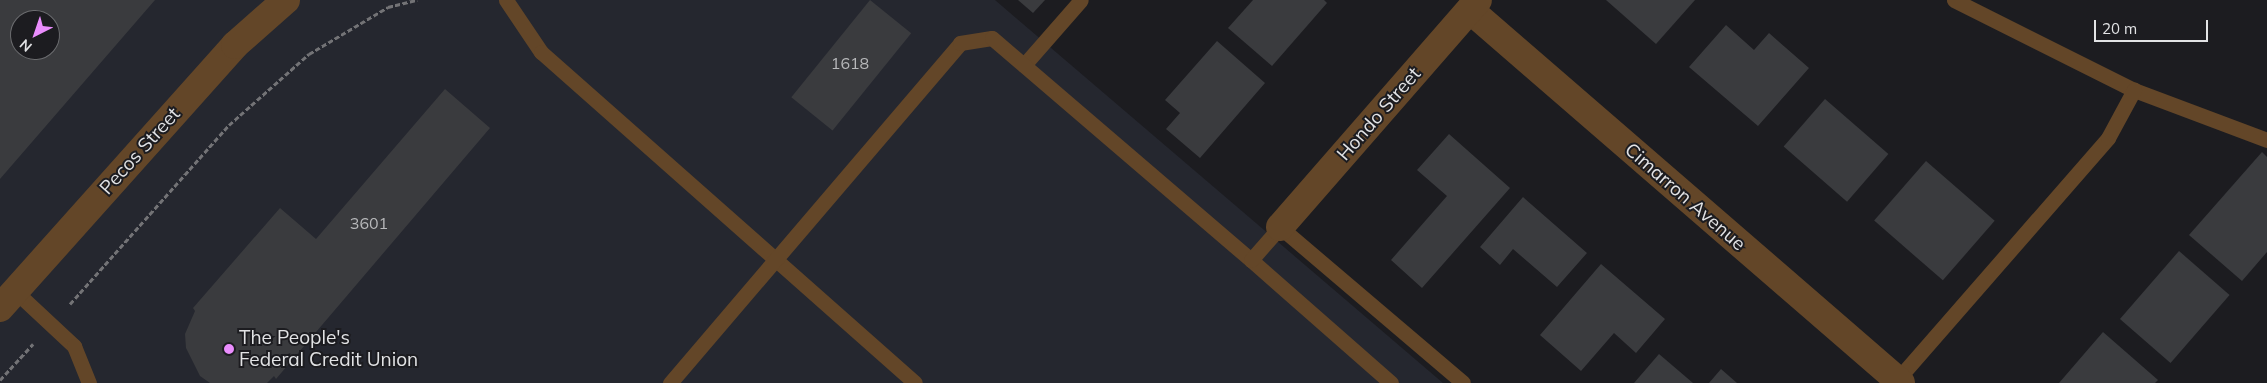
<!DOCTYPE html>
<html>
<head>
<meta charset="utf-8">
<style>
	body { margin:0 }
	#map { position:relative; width:2267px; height:383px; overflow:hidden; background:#1c1c20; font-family:Mulish,sans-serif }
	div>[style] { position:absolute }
	.built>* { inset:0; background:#25272f }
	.building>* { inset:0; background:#3a3b3e; transform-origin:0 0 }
	.path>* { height:3px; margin-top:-1.5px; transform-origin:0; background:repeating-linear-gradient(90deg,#737376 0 5px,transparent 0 7.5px) }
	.service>* { height:15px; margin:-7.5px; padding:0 7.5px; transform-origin:7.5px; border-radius:7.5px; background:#634628 }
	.minor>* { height:28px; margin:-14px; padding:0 14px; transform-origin:14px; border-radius:14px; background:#634628 }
	.tertiary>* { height:28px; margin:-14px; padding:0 14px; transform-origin:14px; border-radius:14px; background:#634628 }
	.dots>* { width:14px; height:14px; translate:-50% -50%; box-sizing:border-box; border:2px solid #1c1c20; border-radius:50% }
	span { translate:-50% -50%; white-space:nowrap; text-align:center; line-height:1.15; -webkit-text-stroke:4px #1c1c20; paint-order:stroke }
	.number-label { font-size:16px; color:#b8b9bb }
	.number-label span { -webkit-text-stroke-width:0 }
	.street-label { font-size:19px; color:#e2e3e5 }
	.poi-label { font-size:19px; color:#e2e3e5 }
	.left { translate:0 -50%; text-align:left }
	.north { position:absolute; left:10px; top:10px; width:50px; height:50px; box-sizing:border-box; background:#1c1c20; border:1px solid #6b6c6f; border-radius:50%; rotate:221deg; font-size:14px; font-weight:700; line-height:20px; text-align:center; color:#e2e3e5 }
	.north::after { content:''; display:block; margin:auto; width:18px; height:22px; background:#ea8dfd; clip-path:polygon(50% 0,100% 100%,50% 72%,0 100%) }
	.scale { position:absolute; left:2094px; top:20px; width:114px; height:22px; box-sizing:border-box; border:2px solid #e2e3e5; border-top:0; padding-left:6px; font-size:15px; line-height:18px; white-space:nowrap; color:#e2e3e5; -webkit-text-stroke:4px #1c1c20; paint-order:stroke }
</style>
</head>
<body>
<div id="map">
	<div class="built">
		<div style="clip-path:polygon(evenodd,0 0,995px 0,1443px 383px,0 383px,0 0,20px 20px,50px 20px,50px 50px,20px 50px,20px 20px)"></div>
	</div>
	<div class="building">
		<div style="clip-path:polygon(evenodd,0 0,155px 0,0 179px,0 0,20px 20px,50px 20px,50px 50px,20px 50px,20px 20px)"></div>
		<div style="left:870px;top:0;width:53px;height:125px;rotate:39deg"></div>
		<div style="clip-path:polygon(1018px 0,1045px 0,1033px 13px)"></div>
		<div style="clip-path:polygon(1253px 0,1324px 0,1327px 3px,1272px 66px,1228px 28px)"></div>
		<div style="clip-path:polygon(1606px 0,1695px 0,1656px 44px)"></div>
		<div style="clip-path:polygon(1726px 25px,1754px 50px,1769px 33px,1809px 68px,1758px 126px,1689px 67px)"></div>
		<div style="clip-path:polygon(1217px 41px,1265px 83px,1200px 158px,1166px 129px,1180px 113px,1165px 100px)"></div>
		<div style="clip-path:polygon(445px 89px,490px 128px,276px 379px,274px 376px,267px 383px,210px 383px,200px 376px,186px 348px,185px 334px,195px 311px,193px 308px,280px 208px,316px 239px)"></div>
		<div style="left:1825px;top:99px;width:84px;height:63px;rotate:41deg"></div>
		<div style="clip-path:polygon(1449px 134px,1510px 188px,1422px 288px,1391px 260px,1447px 196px,1417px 170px)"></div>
		<div style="clip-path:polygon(2262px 152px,2267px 157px,2267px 252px,2242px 281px,2189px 235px)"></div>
		<div style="left:1926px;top:161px;width:91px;height:79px;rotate:41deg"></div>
		<div style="clip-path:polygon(1523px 197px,1587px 253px,1557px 287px,1513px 249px,1500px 265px,1480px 247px)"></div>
		<div style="left:2179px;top:251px;width:67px;height:90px;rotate:41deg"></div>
		<div style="clip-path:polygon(1601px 264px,1665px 319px,1636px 353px,1614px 333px,1581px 371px,1540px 335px)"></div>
		<div style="clip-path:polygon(2103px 332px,2158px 380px,2155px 383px,2059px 383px)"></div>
		<div style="clip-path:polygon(1659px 354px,1693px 383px,1634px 383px)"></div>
		<div style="clip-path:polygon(1721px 369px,1737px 383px,1709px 383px)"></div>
	</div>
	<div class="path">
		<div style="left:70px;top:304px;width:239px;rotate:-48.4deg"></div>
		<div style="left:229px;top:125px;width:107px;rotate:-41.6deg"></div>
		<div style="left:309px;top:54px;width:92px;rotate:-30.7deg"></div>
		<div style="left:388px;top:7px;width:30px;rotate:-14deg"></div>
		<div style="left:0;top:380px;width:49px;rotate:-47.5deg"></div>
	</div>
	<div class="service">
		<div style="left:506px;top:0;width:63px;rotate:56.1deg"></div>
		<div style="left:541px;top:52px;width:499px;rotate:41.5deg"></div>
		<div style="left:1954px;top:0;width:201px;rotate:26.6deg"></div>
		<div style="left:2134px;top:90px;width:142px;rotate:20.6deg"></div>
		<div style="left:1024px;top:65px;width:86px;rotate:-48.8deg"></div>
		<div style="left:15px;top:291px;width:81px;rotate:43deg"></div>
		<div style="left:74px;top:346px;width:40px;rotate:68deg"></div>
		<div style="left:1897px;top:380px;width:321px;rotate:-48.9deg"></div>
		<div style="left:2108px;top:138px;width:55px;rotate:-61.6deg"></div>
		<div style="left:670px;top:383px;width:447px;rotate:-49.5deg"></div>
		<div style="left:960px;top:43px;width:32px;rotate:-9deg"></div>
		<div style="left:992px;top:38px;width:341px;rotate:40.6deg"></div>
		<div style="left:1391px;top:383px;width:186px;rotate:-138.7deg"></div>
		<div style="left:1251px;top:260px;width:44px;rotate:-48.7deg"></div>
		<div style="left:1280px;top:227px;width:240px;rotate:40.4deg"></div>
	</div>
	<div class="minor">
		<div style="left:1470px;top:10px;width:570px;rotate:40.87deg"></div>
		<div style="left:1280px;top:227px;width:301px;rotate:-48.9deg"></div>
	</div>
	<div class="tertiary">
		<div style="left:0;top:308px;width:353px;rotate:-48.2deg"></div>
		<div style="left:235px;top:45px;width:68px;rotate:-41.4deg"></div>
	</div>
	<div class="dots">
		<div style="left:229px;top:349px;background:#ea8dfd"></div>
	</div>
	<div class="number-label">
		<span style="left:850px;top:63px">1618</span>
		<span style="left:369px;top:223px">3601</span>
	</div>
	<div class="street-label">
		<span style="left:1379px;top:114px;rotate:-49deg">Hondo Street</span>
		<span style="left:140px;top:151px;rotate:-48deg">Pecos Street</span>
		<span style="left:1685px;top:197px;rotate:41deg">Cimarron Avenue</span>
	</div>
	<div class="poi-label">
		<span class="left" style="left:239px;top:349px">The People's<br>Federal Credit Union</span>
	</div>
	<div class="north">N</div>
	<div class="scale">20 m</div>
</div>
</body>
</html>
